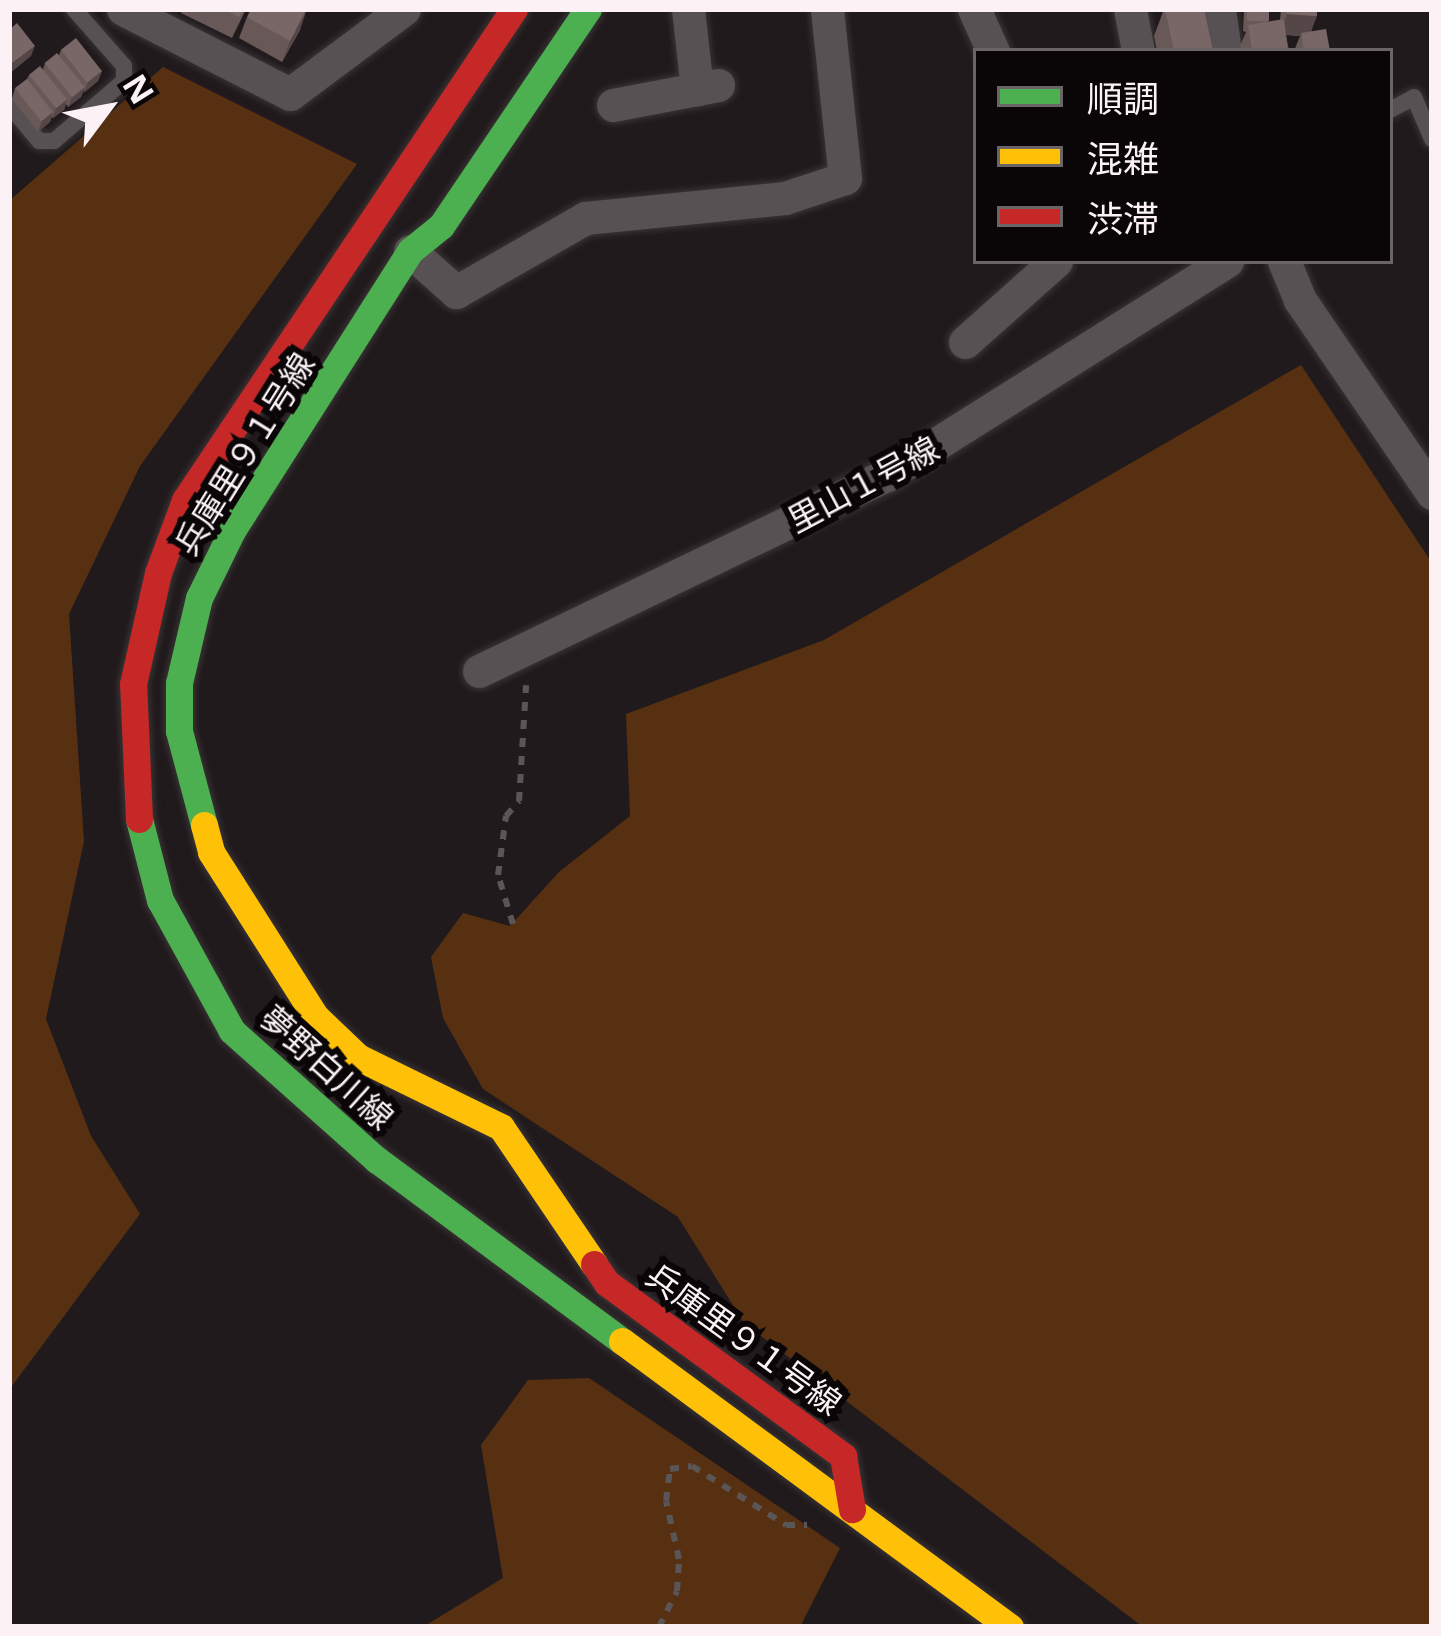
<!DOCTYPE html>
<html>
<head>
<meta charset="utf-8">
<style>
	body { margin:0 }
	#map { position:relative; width:1441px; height:1636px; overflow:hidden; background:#211a1d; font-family:"Open Sans","Noto Sans JP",sans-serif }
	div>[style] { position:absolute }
	.green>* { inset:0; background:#573012 }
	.path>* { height:6px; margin-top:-3px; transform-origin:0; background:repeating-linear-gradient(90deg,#5a5557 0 9px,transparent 0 18px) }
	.roads { filter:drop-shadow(0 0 3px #393435) drop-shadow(0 0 3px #393435) }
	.lane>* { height:16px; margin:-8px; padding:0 8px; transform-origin:8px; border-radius:8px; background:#575153 }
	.street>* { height:33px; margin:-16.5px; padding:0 16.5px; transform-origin:16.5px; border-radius:16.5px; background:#575153 }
	.fast>* { height:27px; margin:-13.5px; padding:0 13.5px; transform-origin:13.5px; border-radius:13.5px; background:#4caf50 }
	.slow>* { height:27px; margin:-13.5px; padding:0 13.5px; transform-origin:13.5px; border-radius:13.5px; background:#ffc107 }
	.jam>* { height:27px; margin:-13.5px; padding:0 13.5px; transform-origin:13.5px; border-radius:13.5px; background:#c62828 }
	.wall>* { inset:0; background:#685858 }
	.shaded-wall>* { inset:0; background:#554747 }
	.building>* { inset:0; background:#796666; transform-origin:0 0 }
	span { translate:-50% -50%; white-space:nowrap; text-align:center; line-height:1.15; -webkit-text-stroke:12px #0a0507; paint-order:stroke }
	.street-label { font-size:33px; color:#fcf2f5 }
	.frame { position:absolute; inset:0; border:12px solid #fcf2f5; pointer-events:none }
	.legend { position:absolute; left:973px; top:48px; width:420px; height:216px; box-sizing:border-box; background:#0a0507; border:3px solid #6b6466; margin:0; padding:15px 21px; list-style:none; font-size:36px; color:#fcf2f5 }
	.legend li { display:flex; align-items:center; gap:24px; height:60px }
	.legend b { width:60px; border:3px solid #6b6466 }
	.north { position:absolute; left:48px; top:48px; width:120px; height:120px; -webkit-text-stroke:9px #0a0507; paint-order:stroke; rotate:58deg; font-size:33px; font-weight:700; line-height:48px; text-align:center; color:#fcf2f5 }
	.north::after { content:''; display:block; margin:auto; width:42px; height:54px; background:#fcf2f5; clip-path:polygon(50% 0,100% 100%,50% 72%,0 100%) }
</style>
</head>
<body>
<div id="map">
	<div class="green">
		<div style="clip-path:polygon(163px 67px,357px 164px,140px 466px,69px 614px,84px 841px,46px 1019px,91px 1136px,140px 1214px,9px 1390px,9px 201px)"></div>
		<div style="clip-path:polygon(1301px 365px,1432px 563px,1432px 1627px,1143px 1627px,744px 1323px,678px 1217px,483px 1089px,443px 1018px,431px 957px,463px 913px,510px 926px,559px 872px,630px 816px,626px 714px,824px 640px)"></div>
		<div style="clip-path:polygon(589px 1378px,840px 1548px,800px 1627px,423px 1627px,503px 1578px,481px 1445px,528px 1380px)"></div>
	</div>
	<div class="path">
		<div style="left:513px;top:924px;width:51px;rotate:-107deg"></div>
		<div style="left:498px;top:875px;width:60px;rotate:-82.3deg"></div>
		<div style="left:506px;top:816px;width:20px;rotate:-49deg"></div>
		<div style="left:519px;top:801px;width:116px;rotate:-86.5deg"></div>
		<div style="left:659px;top:1627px;width:40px;rotate:-63.4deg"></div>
		<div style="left:677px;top:1591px;width:32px;rotate:-86deg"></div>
		<div style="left:679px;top:1559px;width:59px;rotate:-102.6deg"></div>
		<div style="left:666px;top:1501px;width:32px;rotate:-83deg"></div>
		<div style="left:670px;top:1469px;width:22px;rotate:-8deg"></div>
		<div style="left:692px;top:1466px;width:111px;rotate:32.1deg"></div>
		<div style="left:786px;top:1525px;width:21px"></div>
	</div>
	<div class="roads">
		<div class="lane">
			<div style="left:9px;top:105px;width:47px;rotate:50.2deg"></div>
			<div style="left:39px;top:141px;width:15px"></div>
			<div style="left:54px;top:141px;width:92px;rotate:-40.6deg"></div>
			<div style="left:124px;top:81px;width:15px;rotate:-90deg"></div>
			<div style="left:124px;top:66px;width:76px;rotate:-131.3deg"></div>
			<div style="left:1390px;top:110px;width:27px;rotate:-28deg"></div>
			<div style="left:1414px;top:97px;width:46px;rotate:66.8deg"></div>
		</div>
		<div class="street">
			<div style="left:123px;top:9px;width:187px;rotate:27deg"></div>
			<div style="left:290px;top:94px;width:142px;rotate:-36.7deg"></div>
			<div style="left:688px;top:9px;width:81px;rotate:83.6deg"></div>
			<div style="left:974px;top:9px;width:46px;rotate:65.7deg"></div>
			<div style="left:1130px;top:9px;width:43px;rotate:79.2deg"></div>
			<div style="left:1219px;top:9px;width:42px;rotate:81.9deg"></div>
			<div style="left:613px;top:105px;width:107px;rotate:-10.8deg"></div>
			<div style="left:410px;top:251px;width:62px;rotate:41.7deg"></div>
			<div style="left:456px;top:292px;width:149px;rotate:-29.8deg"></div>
			<div style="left:585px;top:218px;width:201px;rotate:-5.7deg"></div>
			<div style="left:785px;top:198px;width:63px;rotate:-18.4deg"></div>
			<div style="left:845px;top:178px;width:170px;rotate:-96.1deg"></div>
			<div style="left:1284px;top:261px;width:42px;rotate:67.7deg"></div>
			<div style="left:1300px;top:300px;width:234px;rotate:55.6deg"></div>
			<div style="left:965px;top:342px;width:122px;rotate:-41.7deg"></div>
			<div style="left:479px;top:671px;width:453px;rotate:-25.7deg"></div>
			<div style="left:887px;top:475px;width:402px;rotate:-32.2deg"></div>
		</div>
		<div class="fast">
			<div style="left:139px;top:819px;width:84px;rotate:75.5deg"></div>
			<div style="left:160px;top:900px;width:149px;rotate:61.2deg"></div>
			<div style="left:232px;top:1031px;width:194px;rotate:41.7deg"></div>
			<div style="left:377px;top:1160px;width:305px;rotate:36.5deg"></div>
			<div style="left:204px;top:825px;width:97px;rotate:-104.9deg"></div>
			<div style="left:179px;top:731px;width:48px;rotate:-90deg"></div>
			<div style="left:179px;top:683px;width:87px;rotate:-76.8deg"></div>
			<div style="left:199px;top:598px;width:77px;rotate:-63.8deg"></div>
			<div style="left:233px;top:529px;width:330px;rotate:-57.5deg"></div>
			<div style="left:410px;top:251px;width:40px;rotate:-39deg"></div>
			<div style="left:441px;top:226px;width:262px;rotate:-55.9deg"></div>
		</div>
		<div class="slow">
			<div style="left:204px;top:825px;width:28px;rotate:75deg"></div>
			<div style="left:211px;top:852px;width:194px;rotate:57.6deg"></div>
			<div style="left:315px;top:1016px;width:59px;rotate:43.6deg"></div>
			<div style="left:358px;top:1057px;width:159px;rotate:26.1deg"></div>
			<div style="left:501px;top:1127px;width:166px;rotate:55.8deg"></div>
			<div style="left:622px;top:1341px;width:482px;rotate:36.4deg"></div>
		</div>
		<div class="jam">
			<div style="left:139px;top:819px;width:135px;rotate:-92.5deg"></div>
			<div style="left:133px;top:684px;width:114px;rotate:-77.3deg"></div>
			<div style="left:158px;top:573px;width:78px;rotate:-69.7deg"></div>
			<div style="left:185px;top:500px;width:591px;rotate:-56.18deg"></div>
			<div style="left:594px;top:1264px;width:23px;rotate:56deg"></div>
			<div style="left:607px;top:1283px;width:293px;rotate:36.2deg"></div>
			<div style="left:843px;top:1456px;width:54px;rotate:80.4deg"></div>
		</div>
	</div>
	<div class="wall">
		<div style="clip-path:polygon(183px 9px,246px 9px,232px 38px,181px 13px)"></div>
		<div style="clip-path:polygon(1164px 9px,1204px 9px,1213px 51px,1157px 51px,1154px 36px)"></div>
		<div style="clip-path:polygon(1244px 9px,1269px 9px,1268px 22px,1280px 20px,1281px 9px,1317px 9px,1311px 31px,1330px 51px,1294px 51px,1300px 36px,1286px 35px,1289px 51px,1241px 51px,1240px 46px,1246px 32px,1243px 31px)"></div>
		<div style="clip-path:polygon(247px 17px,300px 30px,282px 62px,239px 38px)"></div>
		<div style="clip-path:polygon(61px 50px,102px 71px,98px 81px,83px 92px,81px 97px,68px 107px,66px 104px,64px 110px,51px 118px,50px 122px,38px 132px,12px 99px,15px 88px,27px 79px,29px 75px,43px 69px,45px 63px,59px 55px)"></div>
	</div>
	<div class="shaded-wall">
		<div style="clip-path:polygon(307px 9px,300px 30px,282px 62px,290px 41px)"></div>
		<div style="clip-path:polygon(1287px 14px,1317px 16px,1309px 37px,1279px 34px)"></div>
		<div style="clip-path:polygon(35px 46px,31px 56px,9px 74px,11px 64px)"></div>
		<div style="clip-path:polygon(102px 71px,98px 81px,84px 93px,88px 82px)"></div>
		<div style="clip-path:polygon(85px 87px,81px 97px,68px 107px,72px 97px)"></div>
		<div style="clip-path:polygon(67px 99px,64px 110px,52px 119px,56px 108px)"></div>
		<div style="clip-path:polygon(53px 112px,50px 122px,38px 132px,42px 121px)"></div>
	</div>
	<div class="building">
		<div style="clip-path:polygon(222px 9px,244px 9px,239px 17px)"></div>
		<div style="clip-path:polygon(251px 9px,307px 9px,290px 41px,247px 17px)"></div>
		<div style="clip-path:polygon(1165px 9px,1204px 9px,1213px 51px,1174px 51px)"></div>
		<div style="left:1247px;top:9px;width:22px;height:12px"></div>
		<div style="clip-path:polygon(1287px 9px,1317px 9px,1317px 16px,1287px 14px)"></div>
		<div style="clip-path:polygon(1284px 19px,1288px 51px,1252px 51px,1248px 25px)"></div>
		<div style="clip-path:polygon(17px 23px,35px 46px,11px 64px,9px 62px,9px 30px)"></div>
		<div style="clip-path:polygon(1326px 29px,1330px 51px,1304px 51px,1301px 33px)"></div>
		<div style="left:76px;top:38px;width:42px;height:19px;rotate:52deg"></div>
		<div style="left:57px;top:53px;width:44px;height:16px;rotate:51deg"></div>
		<div style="left:40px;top:66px;width:43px;height:14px;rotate:51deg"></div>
		<div style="left:27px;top:79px;width:42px;height:15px;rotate:52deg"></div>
	</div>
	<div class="street-label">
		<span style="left:244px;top:454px;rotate:-58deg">兵庫里９１号線</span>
		<span style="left:863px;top:484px;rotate:-28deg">里山１号線</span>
		<span style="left:327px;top:1067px;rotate:42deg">夢野白川線</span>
		<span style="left:744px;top:1339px;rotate:36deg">兵庫里９１号線</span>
	</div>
	<div class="frame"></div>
	<ul class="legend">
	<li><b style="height:15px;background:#4caf50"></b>順調</li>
	<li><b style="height:15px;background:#ffc107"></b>混雑</li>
	<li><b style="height:15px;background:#c62828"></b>渋滞</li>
	</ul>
	<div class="north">N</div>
</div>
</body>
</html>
